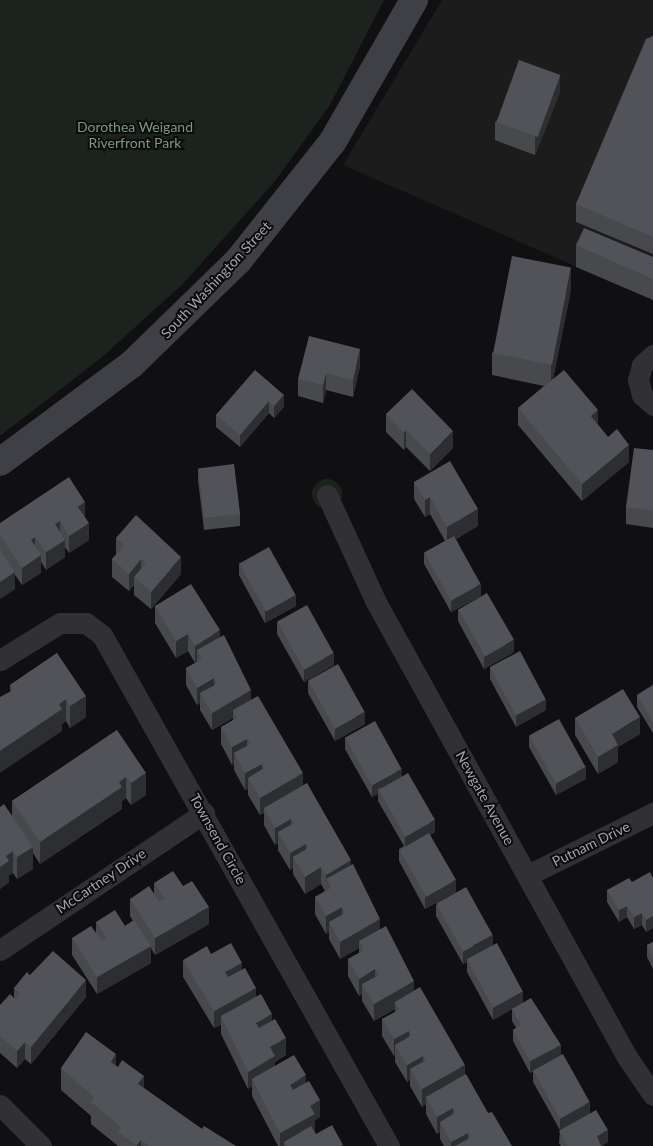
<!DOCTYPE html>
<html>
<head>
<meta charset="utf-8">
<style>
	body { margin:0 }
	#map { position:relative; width:653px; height:1146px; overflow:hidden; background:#100f11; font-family:Lato,sans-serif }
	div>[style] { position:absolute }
	.built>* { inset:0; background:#1c1c1d }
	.green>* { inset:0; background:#1c231e }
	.round { border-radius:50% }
	.street>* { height:21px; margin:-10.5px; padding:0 10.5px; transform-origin:10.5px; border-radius:10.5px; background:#313135 }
	.secondary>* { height:28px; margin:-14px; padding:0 14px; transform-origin:14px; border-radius:14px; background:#3f4045 }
	.wall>* { inset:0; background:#48494d }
	.shaded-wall>* { inset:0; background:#2d2e31 }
	.building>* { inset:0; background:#515358; transform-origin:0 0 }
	span { translate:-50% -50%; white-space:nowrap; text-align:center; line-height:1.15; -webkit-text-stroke:4px #0b0b0b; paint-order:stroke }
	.park-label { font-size:14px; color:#7b9982 }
	.street-label { font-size:14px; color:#a2a4b0 }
</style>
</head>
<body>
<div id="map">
	<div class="built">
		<div style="clip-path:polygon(442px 0,653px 0,653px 300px,343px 165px)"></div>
	</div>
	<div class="green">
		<div style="clip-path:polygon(0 0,384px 0,330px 105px,275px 181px,183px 284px,101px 358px,0 436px)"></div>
		<div class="round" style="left:312px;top:479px;width:30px;height:30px"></div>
	</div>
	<div class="street">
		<div style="left:653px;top:355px;width:15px;rotate:138deg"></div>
		<div style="left:642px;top:365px;width:16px;rotate:105deg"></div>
		<div style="left:638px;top:380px;width:16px;rotate:75deg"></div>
		<div style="left:642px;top:395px;width:15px;rotate:42deg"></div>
		<div style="left:327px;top:495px;width:118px;rotate:65.4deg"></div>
		<div style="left:376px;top:602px;width:520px;rotate:61.12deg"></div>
		<div style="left:627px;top:1057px;width:46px;rotate:55.6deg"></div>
		<div style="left:0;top:660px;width:70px;rotate:-31.7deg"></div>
		<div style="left:60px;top:623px;width:26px"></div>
		<div style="left:86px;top:623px;width:20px;rotate:37deg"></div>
		<div style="left:102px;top:635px;width:586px;rotate:60.68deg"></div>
		<div style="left:528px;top:875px;width:140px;rotate:-26.4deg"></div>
		<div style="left:0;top:950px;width:246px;rotate:-33.9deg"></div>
		<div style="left:0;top:1105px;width:58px;rotate:45deg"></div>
	</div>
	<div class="secondary">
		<div style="left:0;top:462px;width:164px;rotate:-36.6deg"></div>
		<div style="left:132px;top:364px;width:148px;rotate:-44.2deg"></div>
		<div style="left:238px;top:261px;width:153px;rotate:-51.6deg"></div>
		<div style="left:333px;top:141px;width:163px;rotate:-60.1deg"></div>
	</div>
	<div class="wall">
		<div style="clip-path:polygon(653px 36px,653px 254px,576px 222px,576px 204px)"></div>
		<div style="clip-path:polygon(560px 92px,535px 155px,495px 140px,495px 122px)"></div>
		<div style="clip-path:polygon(576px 245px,653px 257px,653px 300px,576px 267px)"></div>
		<div style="clip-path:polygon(571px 290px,553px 379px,598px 425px,629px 462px,582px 501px,518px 425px,518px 408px,544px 386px,492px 375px,492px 353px)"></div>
		<div style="clip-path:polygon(360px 366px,353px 397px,326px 390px,323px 403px,298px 396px,298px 379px)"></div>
		<div style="clip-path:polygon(255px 370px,284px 407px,274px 418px,269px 413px,240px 447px,216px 427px,216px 415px)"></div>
		<div style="clip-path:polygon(386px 414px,453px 448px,430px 471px,406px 447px,404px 450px,386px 432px)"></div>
		<div style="clip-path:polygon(653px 450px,653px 528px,626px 524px,626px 507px)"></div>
		<div style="clip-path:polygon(198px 468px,240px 514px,240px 526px,204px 530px,198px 480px)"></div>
		<div style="clip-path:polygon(414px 482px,478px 526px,456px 539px,481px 596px,451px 612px,424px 564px,424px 553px,445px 541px,430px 514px,425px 517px,414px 499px)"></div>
		<div style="clip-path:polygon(85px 518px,89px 540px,69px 553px,65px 547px,65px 557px,46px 570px,41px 562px,41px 573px,22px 585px,15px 575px,15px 589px,0 599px,0 523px)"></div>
		<div style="clip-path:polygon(116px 538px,181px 574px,151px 609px,134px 595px,134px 585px,129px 591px,112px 577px,112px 559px,116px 555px)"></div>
		<div style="clip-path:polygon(239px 563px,296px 606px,265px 623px,239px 575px)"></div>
		<div style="clip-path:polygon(155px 606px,220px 637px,251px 699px,351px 865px,380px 929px,414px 991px,488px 1113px,512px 1146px,444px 1146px,440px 1139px,440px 1132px,437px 1134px,426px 1114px,426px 1104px,422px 1107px,410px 1086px,410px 1080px,407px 1082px,395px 1062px,395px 1055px,394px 1056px,382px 1036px,382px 1019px,395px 1012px,395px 1009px,374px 1021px,362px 1001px,362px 994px,359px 996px,348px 976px,348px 959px,359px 953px,359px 948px,340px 959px,329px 939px,329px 932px,326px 934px,315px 914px,315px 897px,325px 891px,321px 884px,305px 894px,293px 874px,293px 868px,290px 870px,278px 850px,278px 843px,275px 845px,264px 825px,264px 813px,260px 815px,248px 795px,248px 789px,245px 790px,234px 770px,234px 764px,232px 765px,221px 744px,221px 727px,233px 720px,233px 718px,212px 730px,200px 710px,200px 703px,197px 705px,186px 685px,186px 668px,197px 662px,197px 661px,195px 663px,188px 651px,176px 658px,155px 623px)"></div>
		<div style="clip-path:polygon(458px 609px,514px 652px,484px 669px,458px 621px)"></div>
		<div style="clip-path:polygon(277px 622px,334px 665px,304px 682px,277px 634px)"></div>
		<div style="clip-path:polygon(57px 653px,86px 717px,70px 728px,66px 721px,62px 724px,62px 731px,10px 691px,10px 685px)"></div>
		<div style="clip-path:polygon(490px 667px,546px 710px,516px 727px,490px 679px)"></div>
		<div style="clip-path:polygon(308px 681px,365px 724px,335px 741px,308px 693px)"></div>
		<div style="clip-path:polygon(653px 685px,653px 733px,637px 707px,637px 695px)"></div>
		<div style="clip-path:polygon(575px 718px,640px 734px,618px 747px,618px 762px,598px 774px,575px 735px)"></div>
		<div style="clip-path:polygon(117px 730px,146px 795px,131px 805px,126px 798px,122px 801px,122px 809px,40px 864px,33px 853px,33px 869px,17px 879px,13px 873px,9px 875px,9px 882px,0 889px,0 807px,12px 816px,12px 801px)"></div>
		<div style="clip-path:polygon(529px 736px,586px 779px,556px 795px,529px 747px)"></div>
		<div style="clip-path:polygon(345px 737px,402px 776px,435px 832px,430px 835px,456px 892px,425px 909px,399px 861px,399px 849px,404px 846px,378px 801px,378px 794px,372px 797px,345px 749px)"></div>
		<div style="clip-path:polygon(653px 878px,653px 928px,646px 932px,642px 925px,634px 929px,627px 917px,619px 922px,607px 902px,607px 890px,632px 882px)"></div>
		<div style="clip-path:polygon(154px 883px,209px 924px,155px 955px,151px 948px,151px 963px,97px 994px,72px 955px,72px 938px,96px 933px,96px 922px,125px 926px,133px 921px,130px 916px,130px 899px,154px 894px)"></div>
		<div style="clip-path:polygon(436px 904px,523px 1003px,561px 1055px,590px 1114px,608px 1142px,601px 1146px,561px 1146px,559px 1143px,560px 1130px,533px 1082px,533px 1072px,530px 1073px,513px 1041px,513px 1030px,516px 1028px,512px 1021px,512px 1009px,493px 1020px,467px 972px,467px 962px,463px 964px,436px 916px)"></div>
		<div style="clip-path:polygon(653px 942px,653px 969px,647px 957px,647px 945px)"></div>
		<div style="clip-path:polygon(211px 954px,242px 969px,256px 996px,272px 1021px,286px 1055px,275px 1062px,275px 1066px,306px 1082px,320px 1117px,315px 1120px,315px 1131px,314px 1131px,316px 1134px,343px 1146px,278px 1146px,252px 1096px,252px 1086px,248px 1089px,221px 1034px,221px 1025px,214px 1028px,183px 977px,183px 960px)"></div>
		<div style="clip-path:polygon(30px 975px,86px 997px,31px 1064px,25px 1059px,17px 1068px,0 1053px,0 1005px,14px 998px,14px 988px)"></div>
		<div style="clip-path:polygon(116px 1066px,144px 1088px,202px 1129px,236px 1146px,118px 1146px,91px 1124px,91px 1116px,61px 1090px,61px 1068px)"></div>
	</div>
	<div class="shaded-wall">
		<div style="clip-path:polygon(560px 75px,560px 92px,535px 155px,535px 138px)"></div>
		<div style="clip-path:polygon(571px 268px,571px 290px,551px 387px,551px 366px)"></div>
		<div style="clip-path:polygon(360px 349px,360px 366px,353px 397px,353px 380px)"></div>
		<div style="clip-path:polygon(326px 373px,326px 390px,323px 403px,323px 385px)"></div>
		<div style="clip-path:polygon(284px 395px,284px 407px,274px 418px,274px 406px)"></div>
		<div style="clip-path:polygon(269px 401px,269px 413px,240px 447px,240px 435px)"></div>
		<div style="clip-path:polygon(598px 410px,598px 427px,591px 416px)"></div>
		<div style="clip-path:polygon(406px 430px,406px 447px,404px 450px,404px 433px)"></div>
		<div style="clip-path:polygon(453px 431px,453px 448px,430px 471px,430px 454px)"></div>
		<div style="clip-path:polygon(629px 445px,629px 462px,582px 501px,582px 484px)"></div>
		<div style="clip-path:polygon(430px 497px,430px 514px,425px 517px,425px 500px)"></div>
		<div style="clip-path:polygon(85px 502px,85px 519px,78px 507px)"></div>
		<div style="clip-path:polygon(478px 509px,478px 526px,447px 544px,447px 527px)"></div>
		<div style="clip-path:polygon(60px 521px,60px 538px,55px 524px)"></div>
		<div style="clip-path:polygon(89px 523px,89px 540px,69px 553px,69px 536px)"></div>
		<div style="clip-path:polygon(35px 537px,35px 554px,31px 540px)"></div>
		<div style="clip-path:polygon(65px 540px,65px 557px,46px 570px,46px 552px)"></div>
		<div style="clip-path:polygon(41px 555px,41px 573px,22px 585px,22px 568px)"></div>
		<div style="clip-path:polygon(181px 557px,181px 574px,151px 609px,151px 592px)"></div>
		<div style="clip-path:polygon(141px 559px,141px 576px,134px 577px,134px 585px,129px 591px,129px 574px)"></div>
		<div style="clip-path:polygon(15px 572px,15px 589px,0 599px,0 582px)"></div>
		<div style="clip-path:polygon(481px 584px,481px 596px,451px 612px,451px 601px)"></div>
		<div style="clip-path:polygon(296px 595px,296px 606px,265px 623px,265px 611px)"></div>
		<div style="clip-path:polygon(220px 630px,220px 647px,197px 650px,197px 661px,195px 663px,195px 646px)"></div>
		<div style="clip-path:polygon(188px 634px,188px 651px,176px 658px,176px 641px)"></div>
		<div style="clip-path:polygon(514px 640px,514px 652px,484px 669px,484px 657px)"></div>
		<div style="clip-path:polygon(334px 653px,334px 665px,304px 682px,304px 670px)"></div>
		<div style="clip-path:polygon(214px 678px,214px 695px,200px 693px,200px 703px,197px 705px,197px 688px)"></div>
		<div style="clip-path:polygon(251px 690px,251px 707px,233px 710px,233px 718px,212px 730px,212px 713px)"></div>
		<div style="clip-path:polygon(86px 696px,86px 717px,70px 728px,70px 706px)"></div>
		<div style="clip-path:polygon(66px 699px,66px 721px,62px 724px,62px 731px,0 773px,0 751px)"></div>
		<div style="clip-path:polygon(546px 699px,546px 710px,516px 727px,516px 715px)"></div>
		<div style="clip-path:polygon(365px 712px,365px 724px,335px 741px,335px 729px)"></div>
		<div style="clip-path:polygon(640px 717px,640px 734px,618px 747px,618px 762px,598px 774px,598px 757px,612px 734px)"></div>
		<div style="clip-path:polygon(247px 739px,247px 756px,234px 753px,234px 764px,232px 765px,232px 747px)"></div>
		<div style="clip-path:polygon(262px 764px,262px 781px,248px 778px,248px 789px,245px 790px,245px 773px)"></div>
		<div style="clip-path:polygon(586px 767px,586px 779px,556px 795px,556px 783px)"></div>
		<div style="clip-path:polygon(402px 769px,402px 781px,378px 789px,378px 794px,372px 797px,372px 785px)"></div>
		<div style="clip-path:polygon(146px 773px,146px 795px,131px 805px,131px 783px)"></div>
		<div style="clip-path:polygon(303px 773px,303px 790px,264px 808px,264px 813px,260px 815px,260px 798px)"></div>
		<div style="clip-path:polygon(126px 777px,126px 798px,122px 801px,122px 809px,40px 864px,40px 842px)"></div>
		<div style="clip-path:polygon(291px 819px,291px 836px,278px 832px,278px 843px,275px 845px,275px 828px)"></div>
		<div style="clip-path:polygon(435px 820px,435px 832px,405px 849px,405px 837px)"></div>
		<div style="clip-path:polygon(306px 844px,306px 861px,293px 857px,293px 868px,290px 870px,290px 853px)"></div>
		<div style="clip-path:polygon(33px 847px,33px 869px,17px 879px,17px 857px)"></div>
		<div style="clip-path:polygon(13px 851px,13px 873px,9px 875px,9px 882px,0 889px,0 867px,6px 856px)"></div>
		<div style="clip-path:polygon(351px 860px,351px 878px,331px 888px,326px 880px,326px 875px)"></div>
		<div style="clip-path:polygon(321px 867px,321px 884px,305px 894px,305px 877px)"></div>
		<div style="clip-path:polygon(456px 880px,456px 892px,425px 909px,425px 897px)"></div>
		<div style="clip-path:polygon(627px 906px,627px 917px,619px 922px,619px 910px)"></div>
		<div style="clip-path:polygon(209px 907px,209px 924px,155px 955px,155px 938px)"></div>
		<div style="clip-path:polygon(342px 907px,342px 924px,329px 922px,329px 932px,326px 934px,326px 916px)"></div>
		<div style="clip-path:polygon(642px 913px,642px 925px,634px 929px,634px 917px)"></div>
		<div style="clip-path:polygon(653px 916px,653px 928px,646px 932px,646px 920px)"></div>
		<div style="clip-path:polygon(380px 919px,380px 936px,359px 941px,359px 948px,340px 959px,340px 942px)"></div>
		<div style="clip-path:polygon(493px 935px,493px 947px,467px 960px,467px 962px,463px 964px,463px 952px)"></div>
		<div style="clip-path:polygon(151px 946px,151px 963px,97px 994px,97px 977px)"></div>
		<div style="clip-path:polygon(242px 963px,242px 980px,225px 989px,225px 972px)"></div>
		<div style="clip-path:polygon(375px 969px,375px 986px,362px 984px,362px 994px,359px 996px,359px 979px)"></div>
		<div style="clip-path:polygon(86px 980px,86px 997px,31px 1064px,31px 1047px)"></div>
		<div style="clip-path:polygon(414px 981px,414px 998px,395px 1002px,395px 1009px,374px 1021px,374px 1004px)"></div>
		<div style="clip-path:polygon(256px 988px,256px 1005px,221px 1016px,221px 1025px,214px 1028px,214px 1011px)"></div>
		<div style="clip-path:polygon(523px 991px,523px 1003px,493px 1020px,493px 1008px)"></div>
		<div style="clip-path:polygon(272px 1014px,272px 1031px,256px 1040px,256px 1023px)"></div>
		<div style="clip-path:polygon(409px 1031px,409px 1048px,395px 1045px,395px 1055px,394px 1056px,394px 1039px)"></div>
		<div style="clip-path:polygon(286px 1038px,286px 1055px,275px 1062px,275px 1073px,252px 1079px,252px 1086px,248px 1089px,248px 1072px,270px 1047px)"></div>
		<div style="clip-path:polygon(25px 1042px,25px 1059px,17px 1068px,17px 1051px)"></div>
		<div style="clip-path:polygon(561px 1045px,561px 1057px,530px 1073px,530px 1061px)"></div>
		<div style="clip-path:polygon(116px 1054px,116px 1075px,111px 1062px)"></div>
		<div style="clip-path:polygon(423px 1056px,423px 1073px,410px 1069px,410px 1080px,407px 1082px,407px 1065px)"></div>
		<div style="clip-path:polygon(465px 1065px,465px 1082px,426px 1097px,426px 1104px,422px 1107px,422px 1089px)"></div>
		<div style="clip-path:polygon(306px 1075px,306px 1092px,290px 1102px,290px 1085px)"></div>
		<div style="clip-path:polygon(144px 1076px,144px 1097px,138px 1084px)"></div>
		<div style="clip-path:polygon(320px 1100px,320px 1117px,315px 1120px,315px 1131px,288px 1146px,284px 1142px,284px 1146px,280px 1146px,280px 1133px,310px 1106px)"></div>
		<div style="clip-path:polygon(590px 1102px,590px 1114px,560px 1130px,560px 1119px)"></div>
		<div style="clip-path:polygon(453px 1108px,453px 1125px,440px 1122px,440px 1132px,437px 1134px,437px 1117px)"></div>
		<div style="clip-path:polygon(608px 1130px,608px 1142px,600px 1146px,597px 1136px)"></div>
		<div style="clip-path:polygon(468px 1133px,468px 1146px,451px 1146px,451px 1142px)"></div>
		<div style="clip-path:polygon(141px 1140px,141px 1146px,137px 1146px,137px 1145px)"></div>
	</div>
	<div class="building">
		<div style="clip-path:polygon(653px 36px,653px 237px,576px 204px,646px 39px)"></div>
		<div style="left:519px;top:60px;width:44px;height:66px;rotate:20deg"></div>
		<div style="clip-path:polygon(584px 228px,653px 257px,653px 279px,576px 245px)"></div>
		<div style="left:512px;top:256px;width:60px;height:99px;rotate:11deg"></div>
		<div style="clip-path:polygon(309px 336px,360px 349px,353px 380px,326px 373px,323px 385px,298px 379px)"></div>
		<div style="clip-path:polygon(255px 370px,284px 395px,274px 406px,269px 401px,240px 435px,216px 415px)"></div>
		<div style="clip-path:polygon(564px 370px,598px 410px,591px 416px,608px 437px,617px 429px,629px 445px,582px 484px,518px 408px)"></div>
		<div style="clip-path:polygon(412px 389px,453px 431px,430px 454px,406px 430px,404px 433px,386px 414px)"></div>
		<div style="clip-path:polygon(634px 448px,653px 450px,653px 511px,626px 507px)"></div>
		<div style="clip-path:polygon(450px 461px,478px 509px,447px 527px,430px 497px,425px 500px,414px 482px)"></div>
		<div style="left:234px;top:464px;width:50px;height:36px;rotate:83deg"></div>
		<div style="clip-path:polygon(69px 477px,85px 502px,78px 507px,89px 523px,69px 536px,60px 521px,55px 524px,65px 540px,46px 552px,35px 537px,31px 540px,41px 555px,22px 568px,0 535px,0 523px)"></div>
		<div style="clip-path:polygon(136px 515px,181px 557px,151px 592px,134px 577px,146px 563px,141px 559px,129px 574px,112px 559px,124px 545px,116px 538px)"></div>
		<div style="left:454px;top:536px;width:55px;height:34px;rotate:61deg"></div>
		<div style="left:269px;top:547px;width:55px;height:34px;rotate:61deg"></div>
		<div style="clip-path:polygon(0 550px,15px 572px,0 582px)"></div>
		<div style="clip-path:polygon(191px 584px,220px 630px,195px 646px,188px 634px,176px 641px,155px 606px)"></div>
		<div style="left:487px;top:593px;width:54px;height:33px;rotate:60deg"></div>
		<div style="left:307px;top:605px;width:55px;height:34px;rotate:61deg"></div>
		<div style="clip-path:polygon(224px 635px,251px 690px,212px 713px,200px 693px,217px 684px,214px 678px,197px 688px,186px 668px,202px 659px,197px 650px)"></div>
		<div style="left:520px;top:651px;width:55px;height:34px;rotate:62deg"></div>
		<div style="clip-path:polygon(57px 653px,86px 696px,70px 706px,66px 699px,59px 704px,62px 709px,0 751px,0 697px,13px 690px,10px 685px)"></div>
		<div style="left:338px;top:664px;width:55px;height:34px;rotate:61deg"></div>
		<div style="clip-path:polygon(653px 685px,653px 722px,637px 695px)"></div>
		<div style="clip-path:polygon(623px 689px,640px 717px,612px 734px,618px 745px,598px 757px,575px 718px)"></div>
		<div style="clip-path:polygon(258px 696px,303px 773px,260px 798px,248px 778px,264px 768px,262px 764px,245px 773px,234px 753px,250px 744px,247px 739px,232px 747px,221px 727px,237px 718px,233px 710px)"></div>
		<div style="left:559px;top:719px;width:55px;height:34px;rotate:61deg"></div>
		<div style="left:375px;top:721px;width:55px;height:34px;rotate:61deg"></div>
		<div style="clip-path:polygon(117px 730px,146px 773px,131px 783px,126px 777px,119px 782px,122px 787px,40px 842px,12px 801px)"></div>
		<div style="left:408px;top:773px;width:54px;height:34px;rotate:60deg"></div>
		<div style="clip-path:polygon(307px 783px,351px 860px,326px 875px,321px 867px,305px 877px,293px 857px,308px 848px,306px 844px,290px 853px,278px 832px,294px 823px,291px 819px,275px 828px,264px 808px)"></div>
		<div style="clip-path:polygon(4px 804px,33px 847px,17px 857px,13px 851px,6px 856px,9px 861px,0 867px,0 807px)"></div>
		<div style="left:429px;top:833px;width:54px;height:34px;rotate:60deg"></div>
		<div style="clip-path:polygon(353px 864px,380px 919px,340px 942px,329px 922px,345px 913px,342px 907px,326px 916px,315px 897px,331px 888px,326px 879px)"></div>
		<div style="clip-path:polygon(173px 871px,183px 886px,192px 881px,209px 907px,155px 938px,130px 899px,149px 886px,159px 902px,165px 899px,154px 883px)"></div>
		<div style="clip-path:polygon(650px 872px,653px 878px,653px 916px,646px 920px,642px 913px,634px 917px,627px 906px,619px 910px,607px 890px,629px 878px,632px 882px)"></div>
		<div style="left:466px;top:887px;width:55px;height:34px;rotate:61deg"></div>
		<div style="clip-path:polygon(115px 910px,125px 926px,134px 920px,151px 946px,97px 977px,72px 938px,91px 926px,102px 941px,107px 938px,96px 922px)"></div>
		<div style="clip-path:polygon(386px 926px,414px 981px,374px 1004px,362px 984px,379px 975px,375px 969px,359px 979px,348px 959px,364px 950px,359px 941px)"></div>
		<div style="clip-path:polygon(653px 942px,653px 957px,647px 945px)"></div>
		<div style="clip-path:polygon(231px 943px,242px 963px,225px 972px,228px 977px,245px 968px,256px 988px,214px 1011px,183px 960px,207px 946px,211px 954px)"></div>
		<div style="left:497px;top:943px;width:55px;height:34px;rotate:62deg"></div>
		<div style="clip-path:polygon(53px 951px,86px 980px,31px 1047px,25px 1042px,17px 1051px,0 1036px,0 1005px,10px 994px,15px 999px,20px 993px,14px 988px,27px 972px,30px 975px)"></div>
		<div style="clip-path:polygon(420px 987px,465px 1065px,422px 1089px,410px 1069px,426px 1060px,423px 1056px,407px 1065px,395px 1045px,412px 1035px,409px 1031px,394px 1039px,382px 1019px,399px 1010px,395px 1002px)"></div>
		<div style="clip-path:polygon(261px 994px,272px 1014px,256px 1023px,259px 1028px,275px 1019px,286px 1038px,270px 1047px,275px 1056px,248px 1072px,221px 1016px)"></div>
		<div style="clip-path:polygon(531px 998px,561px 1045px,530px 1061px,513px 1030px,521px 1025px,512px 1009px)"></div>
		<div style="clip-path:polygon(86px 1032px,116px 1054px,111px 1062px,118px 1067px,122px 1060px,144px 1076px,138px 1084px,202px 1129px,204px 1126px,236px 1146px,148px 1146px,148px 1145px,141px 1140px,137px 1145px,118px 1132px,121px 1127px,91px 1102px,94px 1097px,61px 1068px)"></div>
		<div style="left:563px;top:1054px;width:55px;height:34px;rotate:61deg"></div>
		<div style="clip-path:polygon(294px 1055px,306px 1075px,290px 1085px,293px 1090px,309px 1081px,320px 1100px,310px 1106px,315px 1114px,280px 1133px,252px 1079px)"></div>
		<div style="clip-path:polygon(466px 1074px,488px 1113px,492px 1112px,512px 1146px,455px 1146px,470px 1138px,468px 1133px,451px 1142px,440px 1122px,456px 1112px,453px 1108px,437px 1117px,426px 1097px)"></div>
		<div style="clip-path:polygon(596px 1110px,608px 1130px,597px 1136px,601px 1146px,568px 1146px,559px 1131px)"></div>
		<div style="clip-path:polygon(332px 1125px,343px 1145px,340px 1146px,287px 1146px,284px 1142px,311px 1126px,316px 1134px)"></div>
	</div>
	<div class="park-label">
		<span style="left:135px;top:135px">Dorothea Weigand<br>Riverfront Park</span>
	</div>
	<div class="street-label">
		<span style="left:216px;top:280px;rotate:-47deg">South Washington Street</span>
		<span style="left:485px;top:798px;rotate:61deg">Newgate Avenue</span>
		<span style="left:218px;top:839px;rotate:61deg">Townsend Circle</span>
		<span style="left:591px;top:844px;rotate:-26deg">Putnam Drive</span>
		<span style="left:101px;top:881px;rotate:-34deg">McCartney Drive</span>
	</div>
</div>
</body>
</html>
